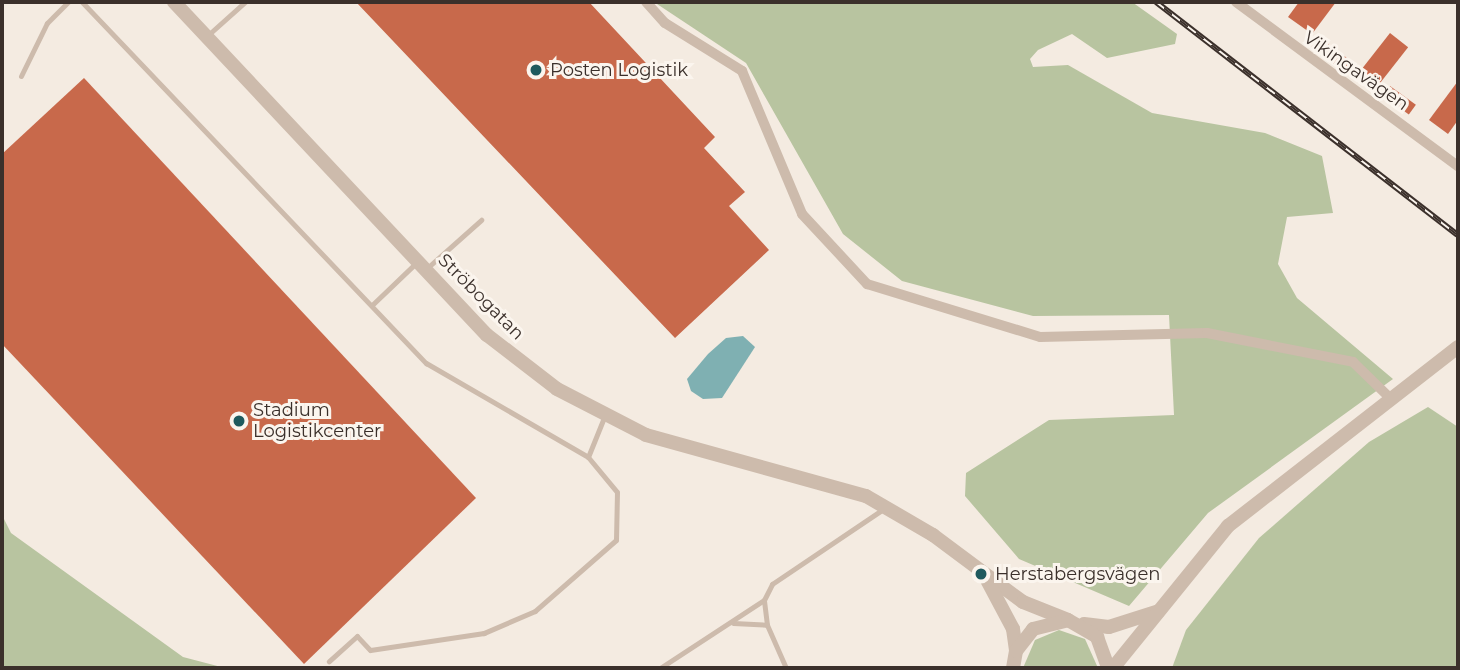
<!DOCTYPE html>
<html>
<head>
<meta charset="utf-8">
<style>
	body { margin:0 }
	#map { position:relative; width:1460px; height:670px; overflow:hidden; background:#f4ebe1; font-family:Montserrat,sans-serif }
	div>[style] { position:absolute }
	.green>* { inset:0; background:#b8c4a0 }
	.water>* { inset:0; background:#7fb0b2 }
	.building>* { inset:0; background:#c8694b; transform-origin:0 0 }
	.service>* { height:5px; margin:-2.5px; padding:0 2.5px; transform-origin:2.5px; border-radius:2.5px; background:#cdbbac }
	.minor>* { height:10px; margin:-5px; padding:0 5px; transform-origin:5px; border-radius:5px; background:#cdbbac }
	.tertiary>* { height:14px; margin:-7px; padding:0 7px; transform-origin:7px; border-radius:7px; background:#cdbbac }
	.rail>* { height:6px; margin-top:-3px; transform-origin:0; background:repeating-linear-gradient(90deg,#fbf5ee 0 10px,#3b302b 0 20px); box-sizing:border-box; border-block:2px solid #3b302b }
	.dots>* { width:19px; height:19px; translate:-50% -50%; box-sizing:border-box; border:4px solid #fbf5ee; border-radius:50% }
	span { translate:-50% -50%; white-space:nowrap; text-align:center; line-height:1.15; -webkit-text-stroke:6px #fbf5ee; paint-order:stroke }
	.poi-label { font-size:18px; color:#3b302b }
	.left { translate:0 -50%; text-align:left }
	.street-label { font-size:18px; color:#3b302b }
	.frame { position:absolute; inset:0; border:4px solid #3b302b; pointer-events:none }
</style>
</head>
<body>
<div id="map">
	<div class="green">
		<div style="clip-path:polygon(654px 2px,1132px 2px,1177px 34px,1175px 44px,1107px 58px,1072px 34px,1038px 50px,1030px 59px,1033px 67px,1068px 65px,1152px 113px,1265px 133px,1322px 156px,1333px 213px,1287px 217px,1278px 264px,1297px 298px,1393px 379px,1208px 513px,1129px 606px,1019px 559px,965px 496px,966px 473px,1049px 420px,1174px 415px,1169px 315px,1033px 316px,902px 281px,843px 234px,746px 63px)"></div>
		<div style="clip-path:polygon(1428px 407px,1458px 427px,1458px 668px,1172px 668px,1186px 630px,1259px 538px,1369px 442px)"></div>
		<div style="clip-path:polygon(2px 515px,11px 533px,183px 657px,225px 668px,2px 668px)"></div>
		<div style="clip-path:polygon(1059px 630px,1085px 639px,1098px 668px,1023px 668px,1035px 640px)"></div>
	</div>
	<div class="water">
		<div style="clip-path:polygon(743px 336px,755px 347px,722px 398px,703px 399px,691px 391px,687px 379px,708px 354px,726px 338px)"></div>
	</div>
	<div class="building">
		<div style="clip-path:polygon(356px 2px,589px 2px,715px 137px,704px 148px,745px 192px,729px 206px,769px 250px,675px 338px)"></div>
		<div style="clip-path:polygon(1299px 2px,1336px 2px,1312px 34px,1288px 17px)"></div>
		<div style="left:1390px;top:33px;width:23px;height:49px;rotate:38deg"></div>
		<div style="left:1319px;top:37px;width:40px;height:13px;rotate:37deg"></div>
		<div style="clip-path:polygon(84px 78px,476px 498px,304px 664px,2px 344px,2px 154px)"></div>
		<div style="clip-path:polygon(1458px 81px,1458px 120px,1448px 134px,1429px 120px)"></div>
		<div style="left:1390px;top:86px;width:32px;height:12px;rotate:36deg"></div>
	</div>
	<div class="service">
		<div style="left:82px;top:2px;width:499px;rotate:46.4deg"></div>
		<div style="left:426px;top:363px;width:187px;rotate:30.1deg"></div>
		<div style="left:588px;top:457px;width:45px;rotate:50.4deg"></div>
		<div style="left:617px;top:492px;width:48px;rotate:91.2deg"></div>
		<div style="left:616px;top:540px;width:108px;rotate:138.8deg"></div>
		<div style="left:535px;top:611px;width:56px;rotate:156.7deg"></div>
		<div style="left:484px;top:633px;width:115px;rotate:171.5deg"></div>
		<div style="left:370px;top:650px;width:19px;rotate:-133deg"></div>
		<div style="left:357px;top:636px;width:38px;rotate:138deg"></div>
		<div style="left:208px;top:35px;width:50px;rotate:-41.7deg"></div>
		<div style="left:21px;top:76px;width:59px;rotate:-63.9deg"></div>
		<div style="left:47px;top:23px;width:30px;rotate:-45deg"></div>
		<div style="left:426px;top:269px;width:74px;rotate:-41.7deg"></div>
		<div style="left:372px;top:305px;width:62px;rotate:-43.7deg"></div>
		<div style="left:588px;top:457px;width:45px;rotate:-68deg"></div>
		<div style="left:733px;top:623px;width:34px;rotate:3deg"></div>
		<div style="left:660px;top:668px;width:124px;rotate:-33.2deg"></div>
		<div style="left:786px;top:668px;width:47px;rotate:-113.8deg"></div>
		<div style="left:767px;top:625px;width:25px;rotate:-97deg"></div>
		<div style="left:764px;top:600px;width:18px;rotate:-63deg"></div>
		<div style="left:772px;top:584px;width:134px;rotate:-34deg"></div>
	</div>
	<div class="minor">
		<div style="left:646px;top:2px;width:28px;rotate:48deg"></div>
		<div style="left:665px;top:23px;width:91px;rotate:31.9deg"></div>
		<div style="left:742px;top:71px;width:155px;rotate:67.2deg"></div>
		<div style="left:802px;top:214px;width:96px;rotate:47.1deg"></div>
		<div style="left:867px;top:284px;width:181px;rotate:17deg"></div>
		<div style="left:1040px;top:337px;width:167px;rotate:-1.4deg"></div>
		<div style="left:1207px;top:333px;width:149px;rotate:11.2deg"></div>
		<div style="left:1353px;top:362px;width:52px;rotate:44.2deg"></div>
		<div style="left:1236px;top:2px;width:276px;rotate:36.5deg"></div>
	</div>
	<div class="tertiary">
		<div style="left:174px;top:2px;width:457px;rotate:46.8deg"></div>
		<div style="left:487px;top:335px;width:88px;rotate:37.6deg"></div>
		<div style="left:557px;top:389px;width:100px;rotate:27.3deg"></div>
		<div style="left:646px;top:435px;width:228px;rotate:15.5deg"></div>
		<div style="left:866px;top:496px;width:78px;rotate:30.2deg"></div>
		<div style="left:933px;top:535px;width:112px;rotate:36.7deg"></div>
		<div style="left:1023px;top:602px;width:48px;rotate:21.8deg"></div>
		<div style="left:987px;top:580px;width:55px;rotate:62deg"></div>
		<div style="left:1013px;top:629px;width:21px;rotate:82deg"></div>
		<div style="left:1084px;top:624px;width:25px;rotate:7deg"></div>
		<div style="left:1109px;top:627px;width:52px;rotate:-17.7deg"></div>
		<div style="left:1013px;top:668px;width:17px;rotate:-80deg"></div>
		<div style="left:1016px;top:651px;width:28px;rotate:-52deg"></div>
		<div style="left:1033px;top:629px;width:36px;rotate:-14deg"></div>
		<div style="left:1068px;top:620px;width:34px;rotate:30deg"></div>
		<div style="left:1097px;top:637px;width:33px;rotate:70deg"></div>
		<div style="left:1113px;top:668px;width:183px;rotate:-51deg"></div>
		<div style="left:1228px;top:526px;width:291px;rotate:-37.9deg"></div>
	</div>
	<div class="rail">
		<div style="left:1156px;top:2px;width:381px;rotate:37.7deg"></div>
	</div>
	<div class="dots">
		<div style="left:536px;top:70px;background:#1f5a5e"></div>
		<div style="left:239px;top:421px;background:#1f5a5e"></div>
		<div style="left:981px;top:574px;background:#1f5a5e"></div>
	</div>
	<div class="poi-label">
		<span class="left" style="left:550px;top:70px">Posten Logistik</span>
		<span class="left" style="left:253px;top:421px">Stadium<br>Logistikcenter</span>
		<span class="left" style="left:995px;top:574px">Herstabergsvägen</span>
	</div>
	<div class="street-label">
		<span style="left:1356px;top:71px;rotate:35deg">Vikingavägen</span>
		<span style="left:481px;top:297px;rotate:45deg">Ströbogatan</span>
	</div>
	<div class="frame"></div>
</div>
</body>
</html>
